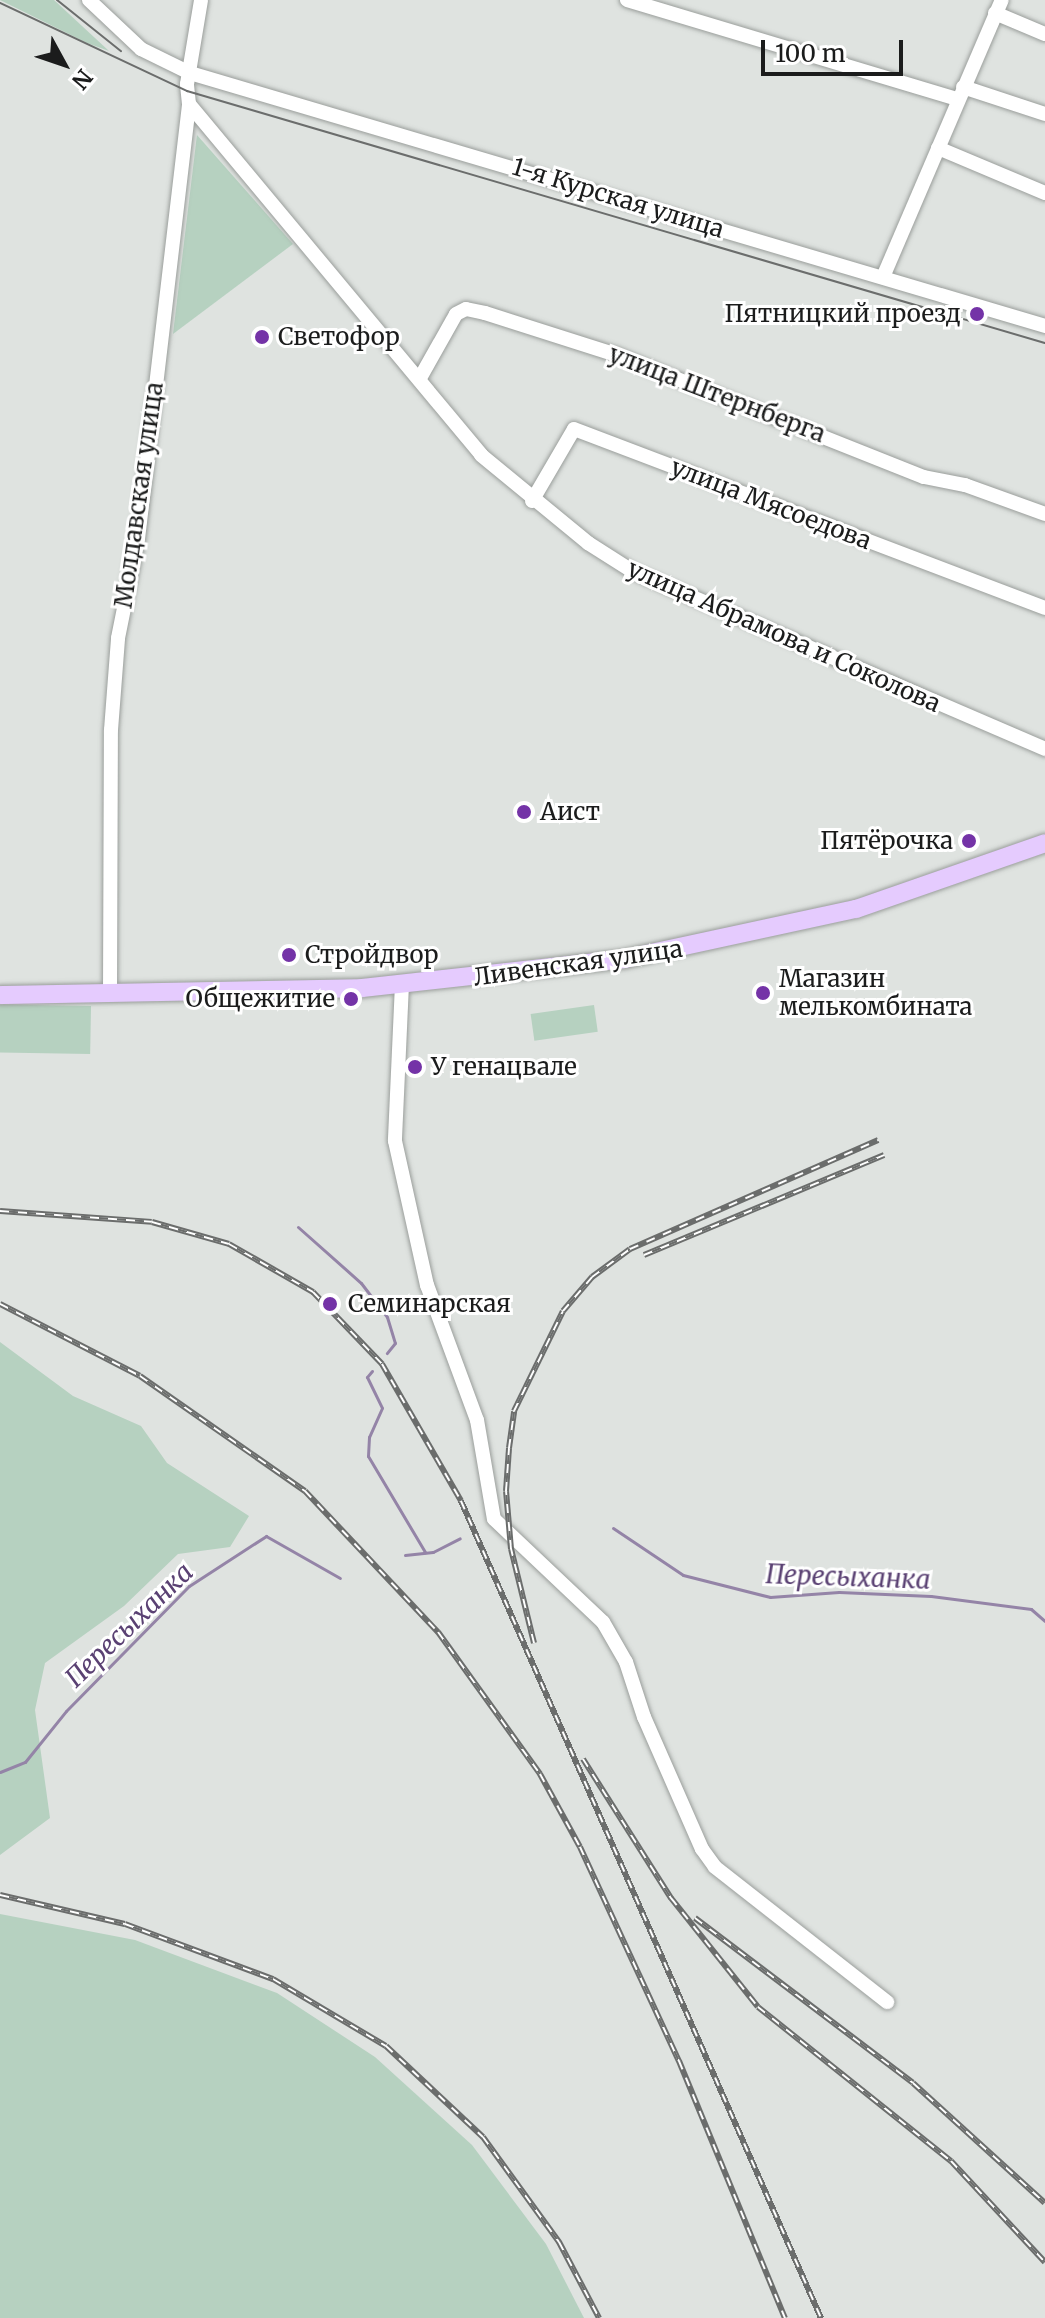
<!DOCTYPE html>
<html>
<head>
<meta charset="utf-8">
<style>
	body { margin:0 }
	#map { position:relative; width:1045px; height:2318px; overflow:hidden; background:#dfe3e0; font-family:Merriweather,serif }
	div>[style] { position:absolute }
	.green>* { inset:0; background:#b6d1c0; transform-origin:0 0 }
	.stream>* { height:3px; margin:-1.5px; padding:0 1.5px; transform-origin:1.5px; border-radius:1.5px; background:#9484a7 }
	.roads { filter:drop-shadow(0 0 2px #9a9e9b) drop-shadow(0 0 2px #9a9e9b) }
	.minor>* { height:14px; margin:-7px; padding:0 7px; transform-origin:7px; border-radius:7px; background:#fff }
	.major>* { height:18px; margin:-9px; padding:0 9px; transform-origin:9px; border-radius:9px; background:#e5cbfe }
	.tram>* { height:2px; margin:-1px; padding:0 1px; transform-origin:1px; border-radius:1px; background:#6b6d6c }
	.rail>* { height:6px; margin-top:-3px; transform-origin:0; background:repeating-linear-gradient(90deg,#fff 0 9px,#6b6d6c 0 18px); box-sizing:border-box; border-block:2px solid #6b6d6c }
	.dots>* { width:22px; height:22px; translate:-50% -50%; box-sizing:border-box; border:4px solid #fff; border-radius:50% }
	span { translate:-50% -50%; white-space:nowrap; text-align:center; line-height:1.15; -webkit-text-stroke:6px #fff; paint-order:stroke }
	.street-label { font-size:24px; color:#1b1c1c }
	.poi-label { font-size:24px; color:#1b1c1c }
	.right { translate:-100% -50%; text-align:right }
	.left { translate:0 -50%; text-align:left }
	.water-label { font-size:26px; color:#5a4173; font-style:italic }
	.north { position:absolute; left:24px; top:24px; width:80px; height:80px; -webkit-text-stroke:6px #fff; paint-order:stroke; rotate:130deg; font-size:22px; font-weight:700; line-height:32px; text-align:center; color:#1b1c1c }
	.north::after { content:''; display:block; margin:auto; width:28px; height:36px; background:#1b1c1c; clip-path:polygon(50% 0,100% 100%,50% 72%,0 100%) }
	.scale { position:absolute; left:761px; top:40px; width:142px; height:36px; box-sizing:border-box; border:4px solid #1b1c1c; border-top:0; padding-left:10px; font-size:24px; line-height:28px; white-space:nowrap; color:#1b1c1c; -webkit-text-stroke:6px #fff; paint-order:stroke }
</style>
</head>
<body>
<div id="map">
	<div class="green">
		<div style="clip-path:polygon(0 0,54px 0,109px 51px,87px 43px)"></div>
		<div style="clip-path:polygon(197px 135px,293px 244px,173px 334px)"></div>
		<div style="left:594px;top:1005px;width:27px;height:64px;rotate:82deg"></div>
		<div style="left:91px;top:1006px;width:48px;height:91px;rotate:91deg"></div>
		<div style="clip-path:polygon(0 1342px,73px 1396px,141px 1426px,167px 1463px,249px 1516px,230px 1547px,178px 1554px,124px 1606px,45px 1663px,35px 1710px,50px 1818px,0 1855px)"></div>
		<div style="clip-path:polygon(0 1914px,135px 1940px,277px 1993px,375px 2057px,472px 2145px,546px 2244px,584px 2318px,0 2318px)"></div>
	</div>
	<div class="stream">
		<div style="left:298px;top:1227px;width:84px;rotate:41.6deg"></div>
		<div style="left:361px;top:1283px;width:43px;rotate:52.6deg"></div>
		<div style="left:387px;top:1317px;width:27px;rotate:73deg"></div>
		<div style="left:395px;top:1343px;width:13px;rotate:129deg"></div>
		<div style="left:372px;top:1371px;width:8px;rotate:130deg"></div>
		<div style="left:367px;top:1377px;width:34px;rotate:64deg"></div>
		<div style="left:382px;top:1408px;width:32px;rotate:114deg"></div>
		<div style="left:369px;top:1437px;width:19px;rotate:93deg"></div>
		<div style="left:368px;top:1456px;width:112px;rotate:59.3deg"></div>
		<div style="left:613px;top:1528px;width:84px;rotate:33.9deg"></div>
		<div style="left:683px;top:1575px;width:90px;rotate:14.2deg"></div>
		<div style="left:770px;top:1597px;width:69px;rotate:-4.1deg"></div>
		<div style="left:839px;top:1592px;width:92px;rotate:2.5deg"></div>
		<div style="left:931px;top:1596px;width:101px;rotate:7.4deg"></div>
		<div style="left:1031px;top:1609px;width:18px;rotate:41deg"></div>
		<div style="left:405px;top:1555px;width:28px;rotate:-6deg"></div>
		<div style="left:433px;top:1552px;width:30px;rotate:-27deg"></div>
		<div style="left:0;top:1772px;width:27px;rotate:-22deg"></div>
		<div style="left:25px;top:1762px;width:65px;rotate:-51.2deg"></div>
		<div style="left:66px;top:1711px;width:175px;rotate:-45.5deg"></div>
		<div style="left:189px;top:1586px;width:92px;rotate:-33deg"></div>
		<div style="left:266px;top:1536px;width:85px;rotate:29.6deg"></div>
	</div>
	<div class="roads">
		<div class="minor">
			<div style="left:89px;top:0;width:71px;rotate:43.3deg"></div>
			<div style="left:141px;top:49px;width:55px;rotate:26.1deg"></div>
			<div style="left:190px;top:73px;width:892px;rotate:16.48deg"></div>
			<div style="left:627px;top:0;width:345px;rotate:16.7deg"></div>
			<div style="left:995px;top:13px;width:54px;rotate:22.8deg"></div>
			<div style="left:963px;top:87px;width:86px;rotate:18.2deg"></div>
			<div style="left:189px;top:104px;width:457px;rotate:50.2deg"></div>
			<div style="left:481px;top:455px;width:139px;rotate:39.4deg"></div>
			<div style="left:588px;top:543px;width:52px;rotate:32.5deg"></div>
			<div style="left:632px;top:571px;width:450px;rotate:23.3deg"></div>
			<div style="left:938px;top:148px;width:116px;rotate:22.8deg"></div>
			<div style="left:883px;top:277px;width:301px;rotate:-66.8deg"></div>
			<div style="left:420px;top:378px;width:73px;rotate:-60.6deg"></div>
			<div style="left:456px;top:314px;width:11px;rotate:-27deg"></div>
			<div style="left:466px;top:309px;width:19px;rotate:12deg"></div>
			<div style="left:485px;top:313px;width:139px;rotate:17.7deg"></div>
			<div style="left:617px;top:355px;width:330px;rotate:21.7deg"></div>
			<div style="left:924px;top:477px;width:42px;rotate:11deg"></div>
			<div style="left:965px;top:485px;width:85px;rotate:19.9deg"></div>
			<div style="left:532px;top:501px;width:83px;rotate:-59.7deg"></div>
			<div style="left:574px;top:429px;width:504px;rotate:20.81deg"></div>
			<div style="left:402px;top:984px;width:157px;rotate:92.6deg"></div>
			<div style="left:395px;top:1141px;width:148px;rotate:77.5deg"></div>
			<div style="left:427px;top:1285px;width:144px;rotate:69.7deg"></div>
			<div style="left:477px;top:1420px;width:100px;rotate:80.3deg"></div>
			<div style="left:494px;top:1519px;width:150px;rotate:43.4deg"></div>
			<div style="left:603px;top:1622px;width:46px;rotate:60.1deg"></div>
			<div style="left:626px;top:1662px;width:58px;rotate:71.9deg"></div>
			<div style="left:644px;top:1717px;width:144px;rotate:66.3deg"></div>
			<div style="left:702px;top:1849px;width:22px;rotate:54deg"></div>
			<div style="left:715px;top:1867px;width:219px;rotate:38.1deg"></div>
			<div style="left:110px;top:993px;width:263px;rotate:-89.8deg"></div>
			<div style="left:111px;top:730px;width:92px;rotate:-85.6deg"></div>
			<div style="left:118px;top:638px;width:101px;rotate:-78.6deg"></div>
			<div style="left:138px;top:539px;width:438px;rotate:-83.3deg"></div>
			<div style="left:189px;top:104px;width:20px;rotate:-96deg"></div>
			<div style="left:187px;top:84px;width:85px;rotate:-80.5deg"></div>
		</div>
		<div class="major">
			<div style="left:0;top:995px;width:362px;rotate:-1.1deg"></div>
			<div style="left:362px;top:988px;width:264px;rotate:-6.3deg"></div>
			<div style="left:624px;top:959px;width:237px;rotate:-12.2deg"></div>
			<div style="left:856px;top:909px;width:200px;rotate:-19.2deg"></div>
		</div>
	</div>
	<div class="tram">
		<div style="left:57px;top:0;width:82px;rotate:38.6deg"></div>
		<div style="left:0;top:3px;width:207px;rotate:25.2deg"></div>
		<div style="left:187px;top:91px;width:894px;rotate:16.37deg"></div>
	</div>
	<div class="rail">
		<div style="left:0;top:1211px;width:152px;rotate:4.1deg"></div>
		<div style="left:152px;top:1222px;width:80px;rotate:15.9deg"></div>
		<div style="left:229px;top:1244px;width:97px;rotate:29.7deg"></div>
		<div style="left:313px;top:1292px;width:100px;rotate:46.2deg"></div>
		<div style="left:382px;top:1364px;width:158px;rotate:60deg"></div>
		<div style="left:461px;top:1501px;width:893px;rotate:66.22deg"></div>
		<div style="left:644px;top:1255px;width:260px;rotate:-22.6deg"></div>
		<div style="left:0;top:1304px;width:157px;rotate:27.2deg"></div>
		<div style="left:140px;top:1376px;width:201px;rotate:34.9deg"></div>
		<div style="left:305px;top:1491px;width:194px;rotate:46.7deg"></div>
		<div style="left:438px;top:1632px;width:175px;rotate:54.3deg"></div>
		<div style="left:540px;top:1774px;width:83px;rotate:61.3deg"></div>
		<div style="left:580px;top:1847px;width:236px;rotate:65.2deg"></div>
		<div style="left:679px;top:2061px;width:278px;rotate:67.6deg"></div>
		<div style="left:534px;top:1643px;width:97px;rotate:-103.7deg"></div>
		<div style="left:511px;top:1549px;width:58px;rotate:-94.9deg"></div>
		<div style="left:506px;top:1491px;width:43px;rotate:-86deg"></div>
		<div style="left:509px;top:1448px;width:37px;rotate:-82deg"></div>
		<div style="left:514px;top:1411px;width:111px;rotate:-63.9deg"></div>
		<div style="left:563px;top:1311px;width:45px;rotate:-49.5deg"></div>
		<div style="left:592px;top:1277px;width:47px;rotate:-36.4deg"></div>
		<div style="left:630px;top:1249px;width:271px;rotate:-23.7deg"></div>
		<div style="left:583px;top:1759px;width:165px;rotate:57.7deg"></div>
		<div style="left:671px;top:1898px;width:139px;rotate:51.4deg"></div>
		<div style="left:758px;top:2007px;width:247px;rotate:38.6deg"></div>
		<div style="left:951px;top:2161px;width:138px;rotate:47.1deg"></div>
		<div style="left:0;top:1895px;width:128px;rotate:13.1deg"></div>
		<div style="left:125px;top:1924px;width:158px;rotate:20.4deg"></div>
		<div style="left:273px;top:1979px;width:131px;rotate:30.7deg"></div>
		<div style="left:386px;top:2046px;width:133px;rotate:43.2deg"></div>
		<div style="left:483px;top:2137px;width:130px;rotate:54.1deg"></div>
		<div style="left:559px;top:2242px;width:86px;rotate:62.2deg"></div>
		<div style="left:695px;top:1918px;width:273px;rotate:37.1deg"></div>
		<div style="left:913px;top:2083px;width:178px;rotate:42.3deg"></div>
	</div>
	<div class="dots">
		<div style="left:977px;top:314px;background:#7433a7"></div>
		<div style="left:262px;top:337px;background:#7433a7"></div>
		<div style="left:524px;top:812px;background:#7433a7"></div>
		<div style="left:969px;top:841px;background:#7433a7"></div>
		<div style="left:289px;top:955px;background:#7433a7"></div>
		<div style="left:763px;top:993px;background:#7433a7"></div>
		<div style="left:351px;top:999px;background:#7433a7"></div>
		<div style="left:415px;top:1067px;background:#7433a7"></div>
		<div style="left:330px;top:1304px;background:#7433a7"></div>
	</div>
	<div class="street-label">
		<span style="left:618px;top:198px;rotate:17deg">1-я Курская улица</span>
		<span style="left:717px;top:394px;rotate:21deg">улица Штернберга</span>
		<span style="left:139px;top:495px;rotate:-82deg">Молдавская улица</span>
		<span style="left:771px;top:504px;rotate:21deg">улица Мясоедова</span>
		<span style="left:784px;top:636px;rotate:24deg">улица Абрамова и Соколова</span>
		<span style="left:578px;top:963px;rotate:-8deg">Ливенская улица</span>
	</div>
	<div class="poi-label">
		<span class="right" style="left:961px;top:314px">Пятницкий проезд</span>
		<span class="left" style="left:278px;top:337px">Светофор</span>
		<span class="left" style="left:540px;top:812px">Аист</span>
		<span class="right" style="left:953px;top:841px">Пятёрочка</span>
		<span class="left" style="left:305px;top:955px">Стройдвор</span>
		<span class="left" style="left:779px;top:993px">Магазин<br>мелькомбината</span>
		<span class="right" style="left:335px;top:999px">Общежитие</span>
		<span class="left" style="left:431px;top:1067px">У генацвале</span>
		<span class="left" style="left:348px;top:1304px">Семинарская</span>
	</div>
	<div class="water-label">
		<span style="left:848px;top:1577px;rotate:2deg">Пересыханка</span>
		<span style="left:129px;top:1625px;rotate:-44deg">Пересыханка</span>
	</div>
	<div class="north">N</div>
	<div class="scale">100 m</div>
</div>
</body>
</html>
